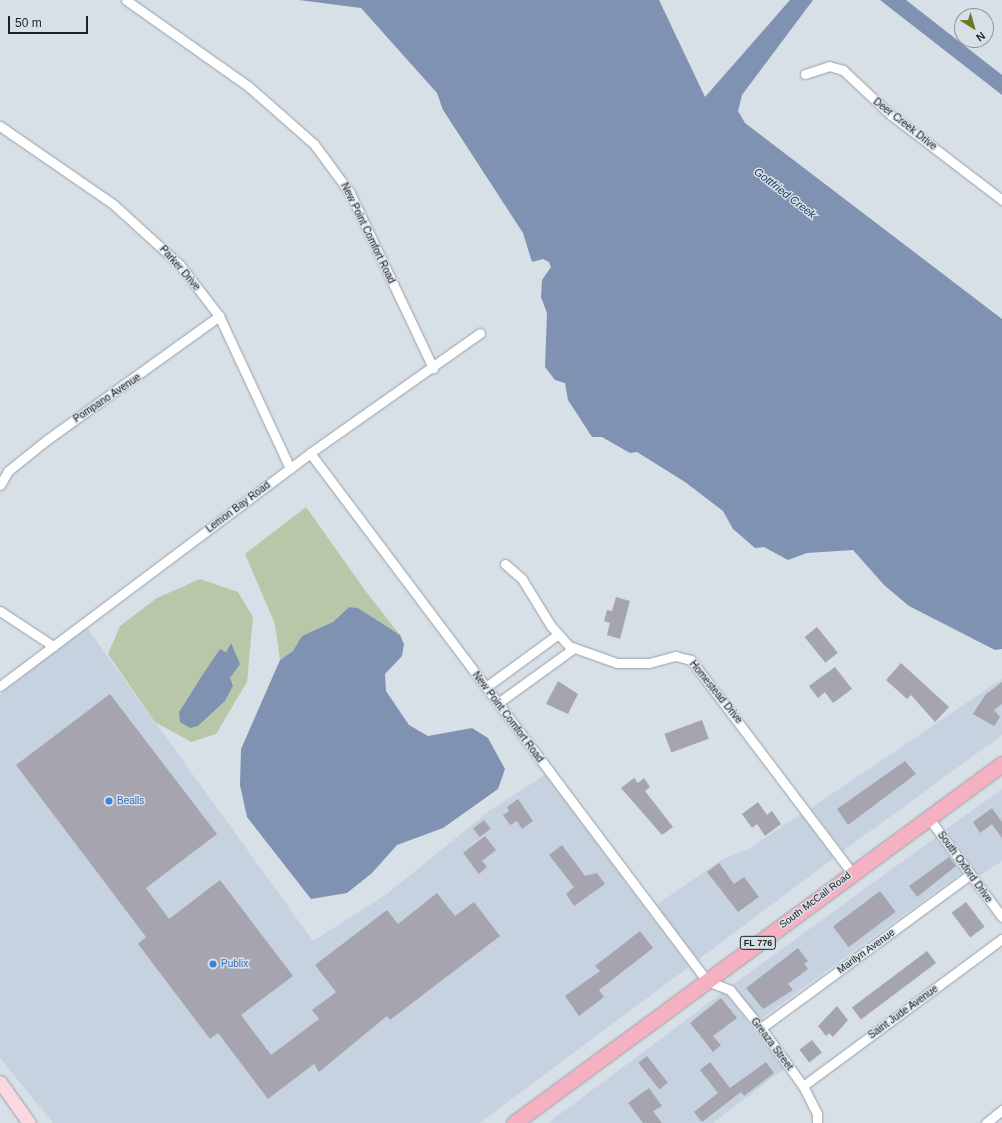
<!DOCTYPE html>
<html>
<head>
<meta charset="utf-8">
<style>
	body { margin:0 }
	#map { position:relative; width:1002px; height:1123px; overflow:hidden; background:#d7dfe7; font-family:Arial,sans-serif }
	div>[style] { position:absolute }
	.built>* { inset:0; background:#c6d2e0; transform-origin:0 0 }
	.green>* { inset:0; background:#b9c7a9 }
	.water>* { inset:0; background:#8092b2 }
	.building>* { inset:0; background:#a6a5af; transform-origin:0 0 }
	.roads { filter:drop-shadow(0 0 1px #98a0a7) drop-shadow(0 0 1px #98a0a7) }
	.minor>* { height:9px; margin:-4.5px; padding:0 4.5px; transform-origin:4.5px; border-radius:4.5px; background:#fff }
	.secondary>* { height:13px; margin:-6.5px; padding:0 6.5px; transform-origin:6.5px; border-radius:6.5px; background:#fad8e0 }
	.primary>* { height:15px; margin:-7.5px; padding:0 7.5px; transform-origin:7.5px; border-radius:7.5px; background:#f5b1c2 }
	.dots>* { width:11px; height:11px; translate:-50% -50%; box-sizing:border-box; border:2px solid #d7dfe7; border-radius:50% }
	span { translate:-50% -50%; white-space:nowrap; text-align:center; line-height:1.15; -webkit-text-stroke:3px #d7dfe7; paint-order:stroke }
	.shield-label span { padding:1px 3px; background:#d7dfe7; border:1px solid; border-radius:3px; -webkit-text-stroke-width:0 }
	.shield-label { font-size:9px; color:#1e2124; font-weight:700 }
	.street-label { font-size:10px; color:#1e2124 }
	.shop-label { font-size:10px; color:#366cbe }
	.left { translate:0 -50%; text-align:left }
	.water-label { font-size:11px; color:#1f3863; font-style:italic }
	.north { position:absolute; left:954px; top:8px; width:40px; height:40px; box-sizing:border-box; background:#d7dfe7; border:1px solid #8d9399; border-radius:50%; rotate:143deg; font-size:11px; font-weight:700; line-height:16px; text-align:center; color:#1e2124 }
	.north::after { content:''; display:block; margin:auto; width:14px; height:18px; background:#6f7924; clip-path:polygon(50% 0,100% 100%,50% 72%,0 100%) }
	.scale { position:absolute; left:8px; top:16px; width:80px; height:18px; box-sizing:border-box; border:2px solid #1e2124; border-top:0; padding-left:5px; font-size:12px; line-height:14px; white-space:nowrap; color:#1e2124; -webkit-text-stroke:3px #d7dfe7; paint-order:stroke }
</style>
</head>
<body>
<div id="map">
	<div class="built">
		<div style="clip-path:polygon(87px 628px,313px 941px,387px 894px,489px 811px,545px 775px,689px 967px,479px 1123px,53px 1123px,0 1058px,0 694px)"></div>
		<div style="clip-path:polygon(1002px 679px,1002px 735px,843px 851px,811px 808px)"></div>
		<div style="clip-path:polygon(1002px 789px,1002px 861px,979px 876px,945px 830px)"></div>
		<div style="clip-path:polygon(801px 814px,834px 858px,698px 960px,656px 905px,723px 859px,749px 849px)"></div>
		<div style="left:936px;top:837px;width:44px;height:251px;rotate:54deg"></div>
		<div style="clip-path:polygon(722px 993px,727px 995px,784px 1069px,713px 1123px,548px 1123px)"></div>
	</div>
	<div class="green">
		<div style="clip-path:polygon(306px 507px,367px 593px,400px 635px,358px 608px,349px 607px,333px 622px,303px 636px,293px 651px,280px 660px,275px 624px,245px 554px)"></div>
		<div style="clip-path:polygon(evenodd,200px 579px,238px 592px,253px 617px,247px 682px,216px 734px,191px 742px,155px 722px,108px 654px,120px 626px,157px 598px,200px 579px,231px 643px,225px 701px,198px 726px,183px 705px,220px 649px,226px 652px,231px 643px)"></div>
	</div>
	<div class="water">
		<div style="clip-path:polygon(299px 0,659px 0,705px 97px,790px 0,813px 0,742px 95px,738px 111px,745px 123px,1002px 319px,1002px 649px,995px 650px,909px 606px,884px 585px,853px 550px,807px 553px,788px 560px,764px 547px,755px 548px,733px 529px,723px 511px,685px 482px,637px 452px,630px 453px,602px 437px,592px 437px,568px 400px,565px 383px,555px 380px,545px 367px,547px 313px,541px 297px,542px 280px,551px 267px,549px 262px,543px 259px,532px 262px,523px 233px,443px 110px,437px 93px,361px 8px)"></div>
		<div style="clip-path:polygon(880px 0,906px 0,1002px 75px,1002px 95px)"></div>
		<div style="clip-path:polygon(349px 607px,358px 608px,400px 635px,404px 644px,402px 656px,385px 674px,386px 691px,409px 725px,428px 736px,472px 728px,488px 738px,505px 769px,498px 789px,443px 828px,397px 845px,372px 873px,347px 893px,311px 899px,247px 817px,240px 785px,241px 749px,280px 660px,293px 651px,302px 636px,333px 622px)"></div>
		<div style="clip-path:polygon(231px 643px,240px 664px,230px 678px,233px 686px,225px 701px,198px 726px,190px 728px,180px 722px,179px 712px,203px 674px,220px 649px,226px 652px)"></div>
	</div>
	<div class="building">
		<div style="clip-path:polygon(616px 597px,630px 601px,620px 639px,607px 635px,610px 623px,604px 621px,607px 610px,612px 611px)"></div>
		<div style="left:817px;top:627px;width:33px;height:16px;rotate:51deg"></div>
		<div style="clip-path:polygon(901px 663px,949px 707px,935px 722px,911px 695px,907px 699px,886px 680px)"></div>
		<div style="clip-path:polygon(835px 667px,852px 689px,833px 703px,825px 692px,818px 698px,809px 686px)"></div>
		<div style="clip-path:polygon(558px 681px,578px 694px,568px 714px,546px 704px)"></div>
		<div style="clip-path:polygon(1002px 682px,1002px 704px,994px 710px,1000px 717px,994px 726px,973px 714px,985px 695px)"></div>
		<div style="clip-path:polygon(110px 694px,217px 834px,146px 888px,169px 919px,220px 880px,293px 976px,241px 1015px,271px 1055px,319px 1019px,312px 1010px,336px 992px,315px 965px,387px 910px,398px 924px,437px 893px,455px 916px,474px 902px,500px 936px,390px 1020px,387px 1016px,319px 1072px,314px 1064px,268px 1099px,218px 1033px,210px 1039px,138px 944px,146px 937px,16px 765px)"></div>
		<div style="left:702px;top:720px;width:20px;height:40px;rotate:70deg"></div>
		<div style="clip-path:polygon(905px 761px,916px 774px,848px 825px,837px 809px)"></div>
		<div style="clip-path:polygon(634px 778px,638px 783px,644px 778px,650px 787px,645px 791px,673px 827px,662px 835px,621px 788px)"></div>
		<div style="clip-path:polygon(518px 799px,533px 821px,522px 829px,517px 821px,510px 825px,503px 815px,509px 811px,507px 807px)"></div>
		<div style="clip-path:polygon(758px 802px,767px 815px,772px 811px,781px 824px,765px 836px,757px 824px,752px 828px,742px 814px)"></div>
		<div style="clip-path:polygon(992px 808px,1002px 822px,1002px 838px,992px 824px,980px 833px,973px 822px)"></div>
		<div style="left:484px;top:820px;width:11px;height:14px;rotate:52deg"></div>
		<div style="clip-path:polygon(485px 836px,496px 850px,482px 861px,487px 867px,479px 874px,463px 853px)"></div>
		<div style="clip-path:polygon(562px 845px,585px 876px,597px 873px,605px 884px,574px 906px,566px 894px,574px 887px,549px 855px)"></div>
		<div style="clip-path:polygon(949px 857px,956px 866px,917px 897px,909px 886px)"></div>
		<div style="clip-path:polygon(719px 863px,734px 884px,744px 877px,759px 897px,738px 912px,707px 872px)"></div>
		<div style="left:880px;top:891px;width:26px;height:59px;rotate:53deg"></div>
		<div style="left:966px;top:902px;width:31px;height:18px;rotate:53deg"></div>
		<div style="clip-path:polygon(640px 931px,653px 948px,599px 990px,604px 997px,579px 1016px,565px 996px,600px 971px,595px 966px)"></div>
		<div style="clip-path:polygon(798px 948px,808px 961px,804px 964px,808px 969px,788px 984px,793px 990px,763px 1009px,746px 988px)"></div>
		<div style="left:927px;top:951px;width:15px;height:94px;rotate:53deg"></div>
		<div style="clip-path:polygon(721px 998px,737px 1018px,713px 1036px,721px 1045px,713px 1052px,690px 1023px)"></div>
		<div style="clip-path:polygon(837px 1006px,848px 1020px,833px 1037px,829px 1033px,826px 1036px,818px 1026px)"></div>
		<div style="left:812px;top:1040px;width:16px;height:16px;rotate:52deg"></div>
		<div style="left:647px;top:1056px;width:34px;height:11px;rotate:52deg"></div>
		<div style="clip-path:polygon(710px 1062px,730px 1088px,766px 1062px,774px 1073px,744px 1096px,741px 1092px,702px 1122px,694px 1112px,718px 1093px,700px 1070px)"></div>
		<div style="clip-path:polygon(649px 1088px,662px 1106px,653px 1111px,662px 1123px,643px 1123px,628px 1103px)"></div>
	</div>
	<div class="roads">
		<div class="minor">
			<div style="left:126px;top:0;width:149px;rotate:35.2deg"></div>
			<div style="left:248px;top:86px;width:88px;rotate:41.3deg"></div>
			<div style="left:314px;top:144px;width:61px;rotate:53.7deg"></div>
			<div style="left:350px;top:193px;width:194px;rotate:64.6deg"></div>
			<div style="left:805px;top:74px;width:25px;rotate:-18deg"></div>
			<div style="left:829px;top:66px;width:15px;rotate:16deg"></div>
			<div style="left:843px;top:70px;width:66px;rotate:43.2deg"></div>
			<div style="left:891px;top:115px;width:140px;rotate:37.4deg"></div>
			<div style="left:0;top:126px;width:137px;rotate:34.6deg"></div>
			<div style="left:113px;top:204px;width:91px;rotate:42.3deg"></div>
			<div style="left:180px;top:265px;width:64px;rotate:52.6deg"></div>
			<div style="left:219px;top:316px;width:168px;rotate:65deg"></div>
			<div style="left:310px;top:453px;width:661px;rotate:53.06deg"></div>
			<div style="left:707px;top:981px;width:25px;rotate:21deg"></div>
			<div style="left:730px;top:990px;width:49px;rotate:50.8deg"></div>
			<div style="left:761px;top:1028px;width:72px;rotate:54.1deg"></div>
			<div style="left:803px;top:1086px;width:31px;rotate:63deg"></div>
			<div style="left:817px;top:1114px;width:9px;rotate:90deg"></div>
			<div style="left:0;top:485px;width:16px;rotate:-60deg"></div>
			<div style="left:8px;top:471px;width:51px;rotate:-38.7deg"></div>
			<div style="left:48px;top:439px;width:211px;rotate:-35.7deg"></div>
			<div style="left:505px;top:564px;width:23px;rotate:41deg"></div>
			<div style="left:522px;top:579px;width:55px;rotate:58.3deg"></div>
			<div style="left:551px;top:626px;width:27px;rotate:48deg"></div>
			<div style="left:569px;top:646px;width:51px;rotate:19.5deg"></div>
			<div style="left:617px;top:663px;width:32px"></div>
			<div style="left:649px;top:663px;width:27px;rotate:-15deg"></div>
			<div style="left:675px;top:656px;width:16px;rotate:14deg"></div>
			<div style="left:691px;top:660px;width:267px;rotate:52.9deg"></div>
			<div style="left:0;top:611px;width:64px;rotate:33.4deg"></div>
			<div style="left:0;top:686px;width:388px;rotate:-36.9deg"></div>
			<div style="left:310px;top:453px;width:208px;rotate:-35.2deg"></div>
			<div style="left:486px;top:687px;width:88px;rotate:-36.2deg"></div>
			<div style="left:498px;top:703px;width:94px;rotate:-35.9deg"></div>
			<div style="left:928px;top:817px;width:124px;rotate:53.5deg"></div>
			<div style="left:761px;top:1028px;width:260px;rotate:-36.3deg"></div>
			<div style="left:803px;top:1086px;width:247px;rotate:-36.5deg"></div>
			<div style="left:986px;top:1123px;width:21px;rotate:-39deg"></div>
		</div>
		<div class="secondary">
			<div style="left:0;top:1082px;width:50px;rotate:54.7deg"></div>
		</div>
		<div class="primary">
			<div style="left:514px;top:1123px;width:606px;rotate:-36.34deg"></div>
		</div>
	</div>
	<div class="dots">
		<div style="left:109px;top:801px;background:#3f7fe0"></div>
		<div style="left:213px;top:964px;background:#3f7fe0"></div>
	</div>
	<div class="shield-label">
		<span style="left:758px;top:943px">FL 776</span>
	</div>
	<div class="street-label">
		<span style="left:905px;top:124px;rotate:38deg">Deer Creek Drive</span>
		<span style="left:368px;top:233px;rotate:64deg">New Point Comfort Road</span>
		<span style="left:180px;top:268px;rotate:49deg">Parker Drive</span>
		<span style="left:107px;top:398px;rotate:-34deg">Pompano Avenue</span>
		<span style="left:238px;top:507px;rotate:-37deg">Lemon Bay Road</span>
		<span style="left:716px;top:692px;rotate:51deg">Homestead Drive</span>
		<span style="left:508px;top:717px;rotate:53deg">New Point Comfort Road</span>
		<span style="left:965px;top:867px;rotate:54deg">South Oxford Drive</span>
		<span style="left:815px;top:900px;rotate:-37deg">South McCall Road</span>
		<span style="left:866px;top:951px;rotate:-36deg">Marilyn Avenue</span>
		<span style="left:903px;top:1012px;rotate:-36deg">Saint Jude Avenue</span>
		<span style="left:772px;top:1044px;rotate:53deg">Greaza Street</span>
	</div>
	<div class="shop-label">
		<span class="left" style="left:117px;top:801px">Bealls</span>
		<span class="left" style="left:221px;top:964px">Publix</span>
	</div>
	<div class="water-label">
		<span style="left:785px;top:193px;rotate:38deg">Gottfried Creek</span>
	</div>
	<div class="north">N</div>
	<div class="scale">50 m</div>
</div>
</body>
</html>
